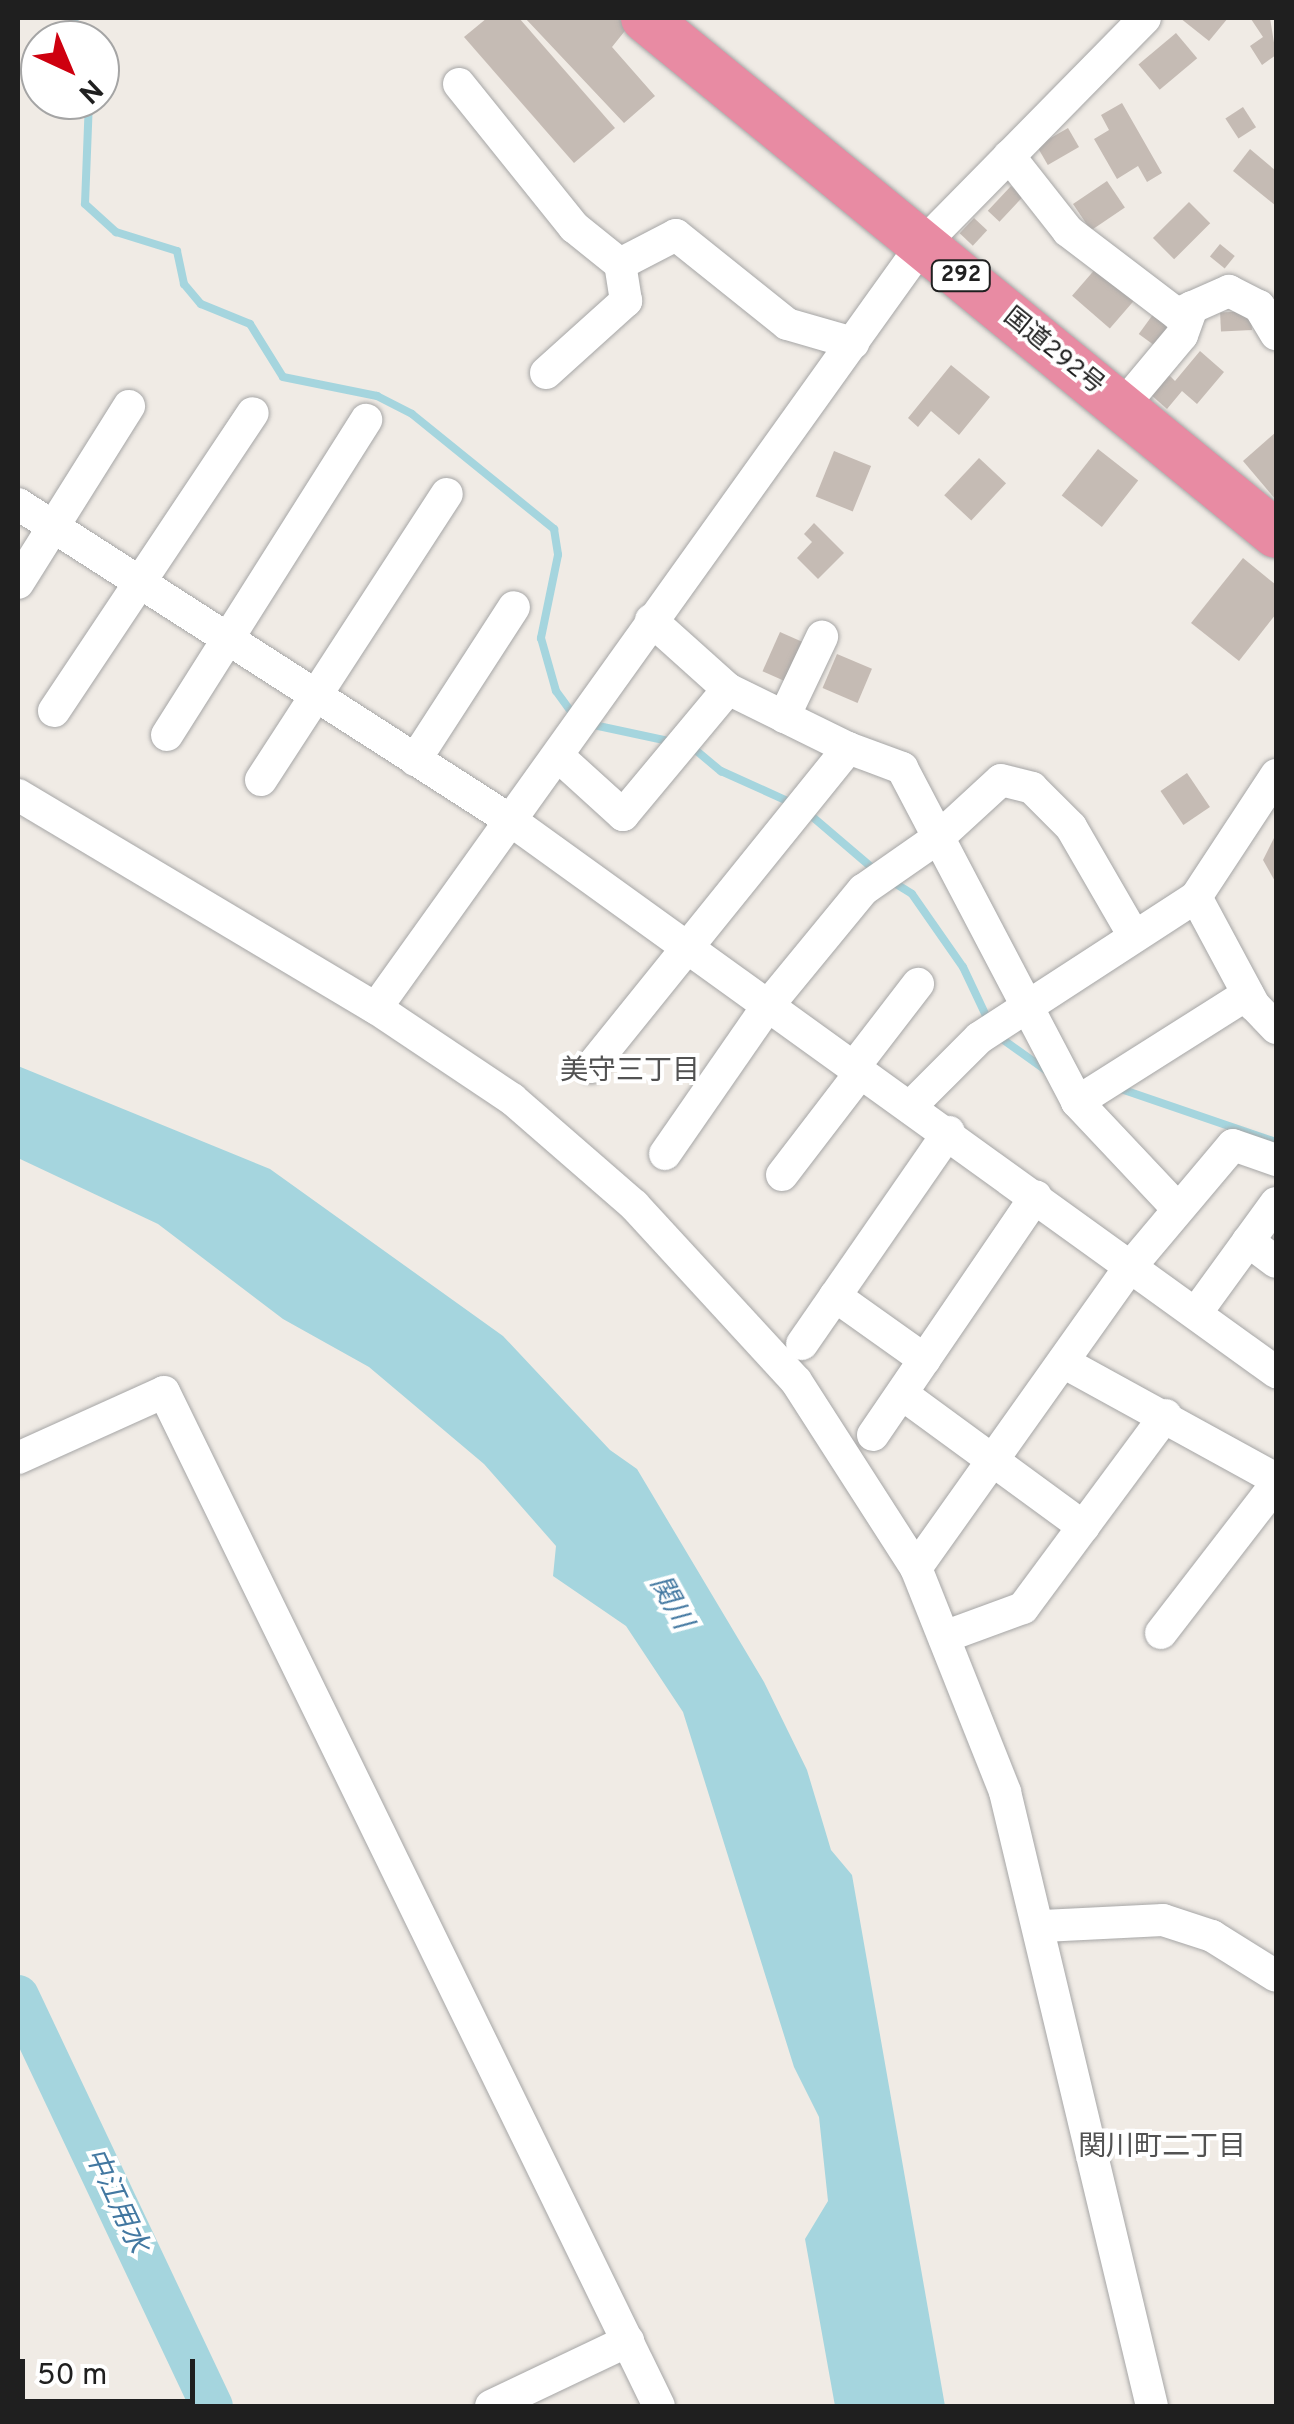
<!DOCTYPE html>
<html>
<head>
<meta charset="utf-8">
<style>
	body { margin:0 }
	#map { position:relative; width:1294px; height:2424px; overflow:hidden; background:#f0ebe5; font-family:Overpass,"Noto Sans JP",sans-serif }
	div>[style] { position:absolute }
	.water>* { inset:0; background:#a5d5de }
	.stream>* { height:8px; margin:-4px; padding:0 4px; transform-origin:4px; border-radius:4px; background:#a5d5de }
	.river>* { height:42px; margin:-21px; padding:0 21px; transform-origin:21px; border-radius:21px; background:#a5d5de }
	.building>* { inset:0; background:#c5bbb4; transform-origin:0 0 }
	.roads { filter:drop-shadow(0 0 2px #a6a6a6) drop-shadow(0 0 2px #a6a6a6) }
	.minor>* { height:32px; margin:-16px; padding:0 16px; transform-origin:16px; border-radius:16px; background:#fff }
	.highway>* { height:48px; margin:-24px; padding:0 24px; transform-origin:24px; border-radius:24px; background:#e88ba3 }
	span { translate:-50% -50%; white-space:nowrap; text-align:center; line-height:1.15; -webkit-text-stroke:8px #fff; paint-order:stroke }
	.shield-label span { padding:2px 8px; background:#fff; border:2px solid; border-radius:8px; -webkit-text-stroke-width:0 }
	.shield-label { font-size:22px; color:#1f1f1f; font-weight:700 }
	.street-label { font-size:25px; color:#1f1f1f }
	.neighbourhood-label { font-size:28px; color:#525252 }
	.water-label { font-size:28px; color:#4378a1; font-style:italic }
	.frame { position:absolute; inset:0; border:20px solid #1f1f1f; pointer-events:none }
	.north { position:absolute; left:20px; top:20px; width:100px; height:100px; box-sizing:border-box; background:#fff; border:2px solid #a5a5a5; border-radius:50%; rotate:136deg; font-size:28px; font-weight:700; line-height:40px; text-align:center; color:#1f1f1f }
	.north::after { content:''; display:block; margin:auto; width:35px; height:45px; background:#ce000f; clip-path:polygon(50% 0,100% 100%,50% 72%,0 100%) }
	.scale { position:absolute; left:20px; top:2359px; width:175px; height:45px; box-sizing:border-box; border:5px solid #1f1f1f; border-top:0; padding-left:12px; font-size:30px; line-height:35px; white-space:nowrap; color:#1f1f1f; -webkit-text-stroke:8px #fff; paint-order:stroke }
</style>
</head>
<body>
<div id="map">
	<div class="water">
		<div style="clip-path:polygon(18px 1066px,270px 1169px,503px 1336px,610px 1450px,637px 1469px,764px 1682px,807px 1770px,831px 1850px,852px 1875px,945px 2406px,835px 2406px,805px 2239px,828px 2201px,819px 2117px,794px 2067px,683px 1712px,626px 1626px,553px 1576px,556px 1546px,484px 1464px,369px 1367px,283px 1319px,158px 1224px,18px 1158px)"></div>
	</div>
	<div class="stream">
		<div style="left:72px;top:18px;width:27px;rotate:56deg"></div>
		<div style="left:89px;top:100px;width:104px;rotate:92.2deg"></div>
		<div style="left:85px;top:204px;width:42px;rotate:42.1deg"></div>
		<div style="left:116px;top:232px;width:64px;rotate:17.3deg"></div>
		<div style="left:177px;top:251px;width:34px;rotate:78deg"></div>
		<div style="left:184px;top:284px;width:26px;rotate:50deg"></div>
		<div style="left:201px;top:304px;width:53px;rotate:22.2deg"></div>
		<div style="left:250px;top:324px;width:62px;rotate:58.1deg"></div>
		<div style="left:283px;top:377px;width:96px;rotate:11.4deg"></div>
		<div style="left:377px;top:396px;width:39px;rotate:27deg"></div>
		<div style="left:412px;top:414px;width:183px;rotate:39deg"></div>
		<div style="left:554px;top:529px;width:26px;rotate:81deg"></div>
		<div style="left:558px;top:555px;width:85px;rotate:101.6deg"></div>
		<div style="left:541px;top:638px;width:55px;rotate:74.2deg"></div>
		<div style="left:556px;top:691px;width:29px;rotate:54deg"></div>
		<div style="left:589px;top:724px;width:86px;rotate:12.1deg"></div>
		<div style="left:692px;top:747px;width:38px;rotate:40deg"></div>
		<div style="left:721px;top:771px;width:78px;rotate:24.3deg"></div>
		<div style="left:808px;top:813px;width:91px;rotate:40.5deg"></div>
		<div style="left:893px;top:882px;width:22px;rotate:32deg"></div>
		<div style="left:912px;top:894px;width:89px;rotate:55.1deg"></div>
		<div style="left:963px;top:967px;width:59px;rotate:64.7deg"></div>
		<div style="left:998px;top:1036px;width:65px;rotate:35.6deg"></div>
		<div style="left:1118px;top:1088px;width:167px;rotate:18.9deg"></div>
	</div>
	<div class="river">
		<div style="left:18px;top:1996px;width:454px;rotate:64.7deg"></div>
	</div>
	<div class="building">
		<div style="clip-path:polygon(487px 18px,519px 18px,615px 128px,574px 163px,464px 37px)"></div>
		<div style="clip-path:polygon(525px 18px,618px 18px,628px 27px,612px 47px,655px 96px,624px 123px)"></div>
		<div style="clip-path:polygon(1180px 18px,1228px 18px,1209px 41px)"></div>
		<div style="clip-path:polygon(1270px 18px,1276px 55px,1262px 65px,1250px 46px,1263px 37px,1251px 19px)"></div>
		<div style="left:1176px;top:33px;width:33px;height:49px;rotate:50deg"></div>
		<div style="clip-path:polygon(1122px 103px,1162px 173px,1147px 182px,1138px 166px,1117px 179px,1094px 139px,1109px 130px,1101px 115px)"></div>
		<div style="left:1243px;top:107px;width:24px;height:21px;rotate:57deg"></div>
		<div style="left:1068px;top:128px;width:22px;height:36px;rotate:60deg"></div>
		<div style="clip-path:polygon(1250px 149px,1276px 171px,1276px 206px,1233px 171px)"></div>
		<div style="left:1107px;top:181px;width:32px;height:41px;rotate:56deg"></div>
		<div style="left:1011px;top:186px;width:16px;height:34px;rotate:43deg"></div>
		<div style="left:1189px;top:202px;width:30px;height:51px;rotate:45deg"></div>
		<div style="left:974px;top:218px;width:18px;height:21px;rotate:43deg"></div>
		<div style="left:1220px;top:244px;width:19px;height:16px;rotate:39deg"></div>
		<div style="left:1097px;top:267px;width:50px;height:38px;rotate:41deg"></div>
		<div style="left:1157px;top:309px;width:22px;height:31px;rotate:36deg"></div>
		<div style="left:1251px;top:311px;width:19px;height:31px;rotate:87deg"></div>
		<div style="clip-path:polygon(1200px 351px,1224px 372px,1197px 404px,1182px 391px,1167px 409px,1150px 394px,1167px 373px,1175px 381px)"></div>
		<div style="clip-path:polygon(951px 365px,990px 397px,959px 435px,931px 411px,918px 427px,908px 418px)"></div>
		<div style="clip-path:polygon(1276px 432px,1276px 500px,1243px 461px)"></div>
		<div style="left:1098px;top:449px;width:51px;height:59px;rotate:38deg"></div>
		<div style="left:834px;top:451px;width:40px;height:49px;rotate:22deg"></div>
		<div style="left:979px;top:458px;width:37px;height:51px;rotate:43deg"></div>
		<div style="clip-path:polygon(814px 523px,844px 553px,818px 579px,797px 558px,812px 542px,804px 534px)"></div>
		<div style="clip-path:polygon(1243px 558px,1276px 585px,1276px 614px,1239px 661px,1191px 623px)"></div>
		<div style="left:780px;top:632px;width:34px;height:43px;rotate:24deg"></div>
		<div style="left:837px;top:654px;width:38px;height:37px;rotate:23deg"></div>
		<div style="left:1187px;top:773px;width:41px;height:32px;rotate:56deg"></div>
		<div style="clip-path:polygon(1276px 834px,1276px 883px,1263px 860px)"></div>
	</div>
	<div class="roads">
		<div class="minor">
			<div style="left:459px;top:84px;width:184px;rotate:51.2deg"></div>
			<div style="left:574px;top:227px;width:59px;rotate:38.8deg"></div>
			<div style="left:620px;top:264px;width:63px;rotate:-27.4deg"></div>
			<div style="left:676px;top:235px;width:142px;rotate:38.7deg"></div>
			<div style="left:787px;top:324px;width:69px;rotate:16.1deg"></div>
			<div style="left:1009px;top:156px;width:95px;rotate:51.8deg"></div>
			<div style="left:1068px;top:231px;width:137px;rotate:37.3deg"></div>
			<div style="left:1177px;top:314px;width:57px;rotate:-23.9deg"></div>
			<div style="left:1229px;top:291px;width:34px;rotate:27deg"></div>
			<div style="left:1259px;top:306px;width:33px;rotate:59deg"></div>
			<div style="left:546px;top:373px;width:108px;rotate:-42deg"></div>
			<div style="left:626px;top:301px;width:37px;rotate:-99deg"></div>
			<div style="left:1121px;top:408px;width:95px;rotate:-50.1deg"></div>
			<div style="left:1182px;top:335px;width:30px;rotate:-70deg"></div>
			<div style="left:18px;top:504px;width:588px;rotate:32.72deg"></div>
			<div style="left:513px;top:822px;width:941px;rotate:35.79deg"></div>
			<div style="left:18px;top:583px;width:209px;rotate:-57.9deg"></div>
			<div style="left:651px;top:620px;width:103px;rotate:41.9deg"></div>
			<div style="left:728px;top:689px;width:134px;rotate:26.2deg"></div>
			<div style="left:54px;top:711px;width:358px;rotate:-56.3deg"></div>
			<div style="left:784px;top:717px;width:89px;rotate:-64.6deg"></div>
			<div style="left:167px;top:735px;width:373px;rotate:-57.7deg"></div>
			<div style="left:558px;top:756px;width:88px;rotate:42.2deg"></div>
			<div style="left:623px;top:815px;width:164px;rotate:-50.2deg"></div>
			<div style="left:415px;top:760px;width:182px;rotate:-57.1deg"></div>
			<div style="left:261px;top:780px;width:341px;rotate:-57deg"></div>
			<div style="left:18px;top:795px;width:417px;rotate:30.8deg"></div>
			<div style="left:376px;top:1008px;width:164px;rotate:33.8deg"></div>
			<div style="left:512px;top:1099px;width:162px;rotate:41deg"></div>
			<div style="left:634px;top:1205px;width:239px;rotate:47.4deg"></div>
			<div style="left:796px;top:1381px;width:222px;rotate:57.3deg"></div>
			<div style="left:916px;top:1568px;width:241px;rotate:68.3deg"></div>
			<div style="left:1005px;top:1792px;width:631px;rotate:76.54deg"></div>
			<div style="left:1196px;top:897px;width:123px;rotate:61.8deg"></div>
			<div style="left:1254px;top:1005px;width:32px;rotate:46deg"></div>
			<div style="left:376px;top:1008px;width:938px;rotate:-54.41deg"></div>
			<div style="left:922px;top:245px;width:318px;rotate:-45.5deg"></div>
			<div style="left:591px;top:1067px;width:410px;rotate:-51.1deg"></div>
			<div style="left:848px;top:748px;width:58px;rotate:20.3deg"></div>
			<div style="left:902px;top:768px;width:377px;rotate:62.3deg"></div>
			<div style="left:854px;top:1067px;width:105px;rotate:-52.4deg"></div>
			<div style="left:912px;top:1105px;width:95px;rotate:-45deg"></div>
			<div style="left:979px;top:1038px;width:259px;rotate:-33deg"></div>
			<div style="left:1196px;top:897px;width:146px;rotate:-56.7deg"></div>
			<div style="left:665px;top:1154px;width:178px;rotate:-55.3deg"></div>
			<div style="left:766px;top:1008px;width:153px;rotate:-50.6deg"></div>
			<div style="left:863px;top:890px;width:93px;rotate:-34.9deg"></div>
			<div style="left:939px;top:837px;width:84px;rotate:-42.6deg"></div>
			<div style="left:1001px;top:780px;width:32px;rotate:14deg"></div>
			<div style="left:1032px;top:788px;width:55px;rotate:45deg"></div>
			<div style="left:1071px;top:827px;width:126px;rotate:60deg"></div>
			<div style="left:782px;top:1175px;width:130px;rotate:-52.5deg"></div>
			<div style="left:1178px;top:1209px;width:147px;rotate:-133.3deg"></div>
			<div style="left:1077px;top:1102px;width:202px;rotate:-32.3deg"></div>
			<div style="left:1248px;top:1241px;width:35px;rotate:37deg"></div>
			<div style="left:835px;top:1296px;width:110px;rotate:35.4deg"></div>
			<div style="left:1196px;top:1313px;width:136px;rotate:-54deg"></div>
			<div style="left:802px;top:1344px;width:258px;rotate:-55.3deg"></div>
			<div style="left:1063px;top:1362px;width:243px;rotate:28.8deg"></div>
			<div style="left:902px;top:1394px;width:225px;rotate:36.2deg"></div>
			<div style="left:873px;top:1435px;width:289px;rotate:-55.7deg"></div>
			<div style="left:18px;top:1458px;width:160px;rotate:-24.3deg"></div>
			<div style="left:164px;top:1392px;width:1128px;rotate:63.98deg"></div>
			<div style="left:916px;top:1568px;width:371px;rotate:-54.6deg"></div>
			<div style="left:1131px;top:1266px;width:158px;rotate:-49.9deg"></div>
			<div style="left:1233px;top:1145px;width:46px;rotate:19.2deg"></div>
			<div style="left:1161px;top:1633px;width:188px;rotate:-52.3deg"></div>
			<div style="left:944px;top:1637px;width:84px;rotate:-20.2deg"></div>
			<div style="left:1023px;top:1608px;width:240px;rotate:-53.5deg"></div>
			<div style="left:1043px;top:1926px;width:120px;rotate:-2.9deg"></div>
			<div style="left:1163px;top:1920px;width:52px;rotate:18.1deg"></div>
			<div style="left:1212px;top:1936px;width:75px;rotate:32deg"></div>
			<div style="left:491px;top:2406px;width:152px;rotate:-25.4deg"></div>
		</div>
		<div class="highway">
			<div style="left:645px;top:18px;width:815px;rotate:39.27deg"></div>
		</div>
	</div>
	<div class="shield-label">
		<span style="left:961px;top:276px">292</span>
	</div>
	<div class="street-label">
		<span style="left:1053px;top:352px;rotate:39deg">国道292号</span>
	</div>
	<div class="neighbourhood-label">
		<span style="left:630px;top:1072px">美守三丁目</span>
		<span style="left:1162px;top:2148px">関川町二丁目</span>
	</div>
	<div class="water-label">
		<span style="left:670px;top:1603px;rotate:61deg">関川</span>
		<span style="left:115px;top:2201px;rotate:65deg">中江用水</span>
	</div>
	<div class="frame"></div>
	<div class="north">N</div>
	<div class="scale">50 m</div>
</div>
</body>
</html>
